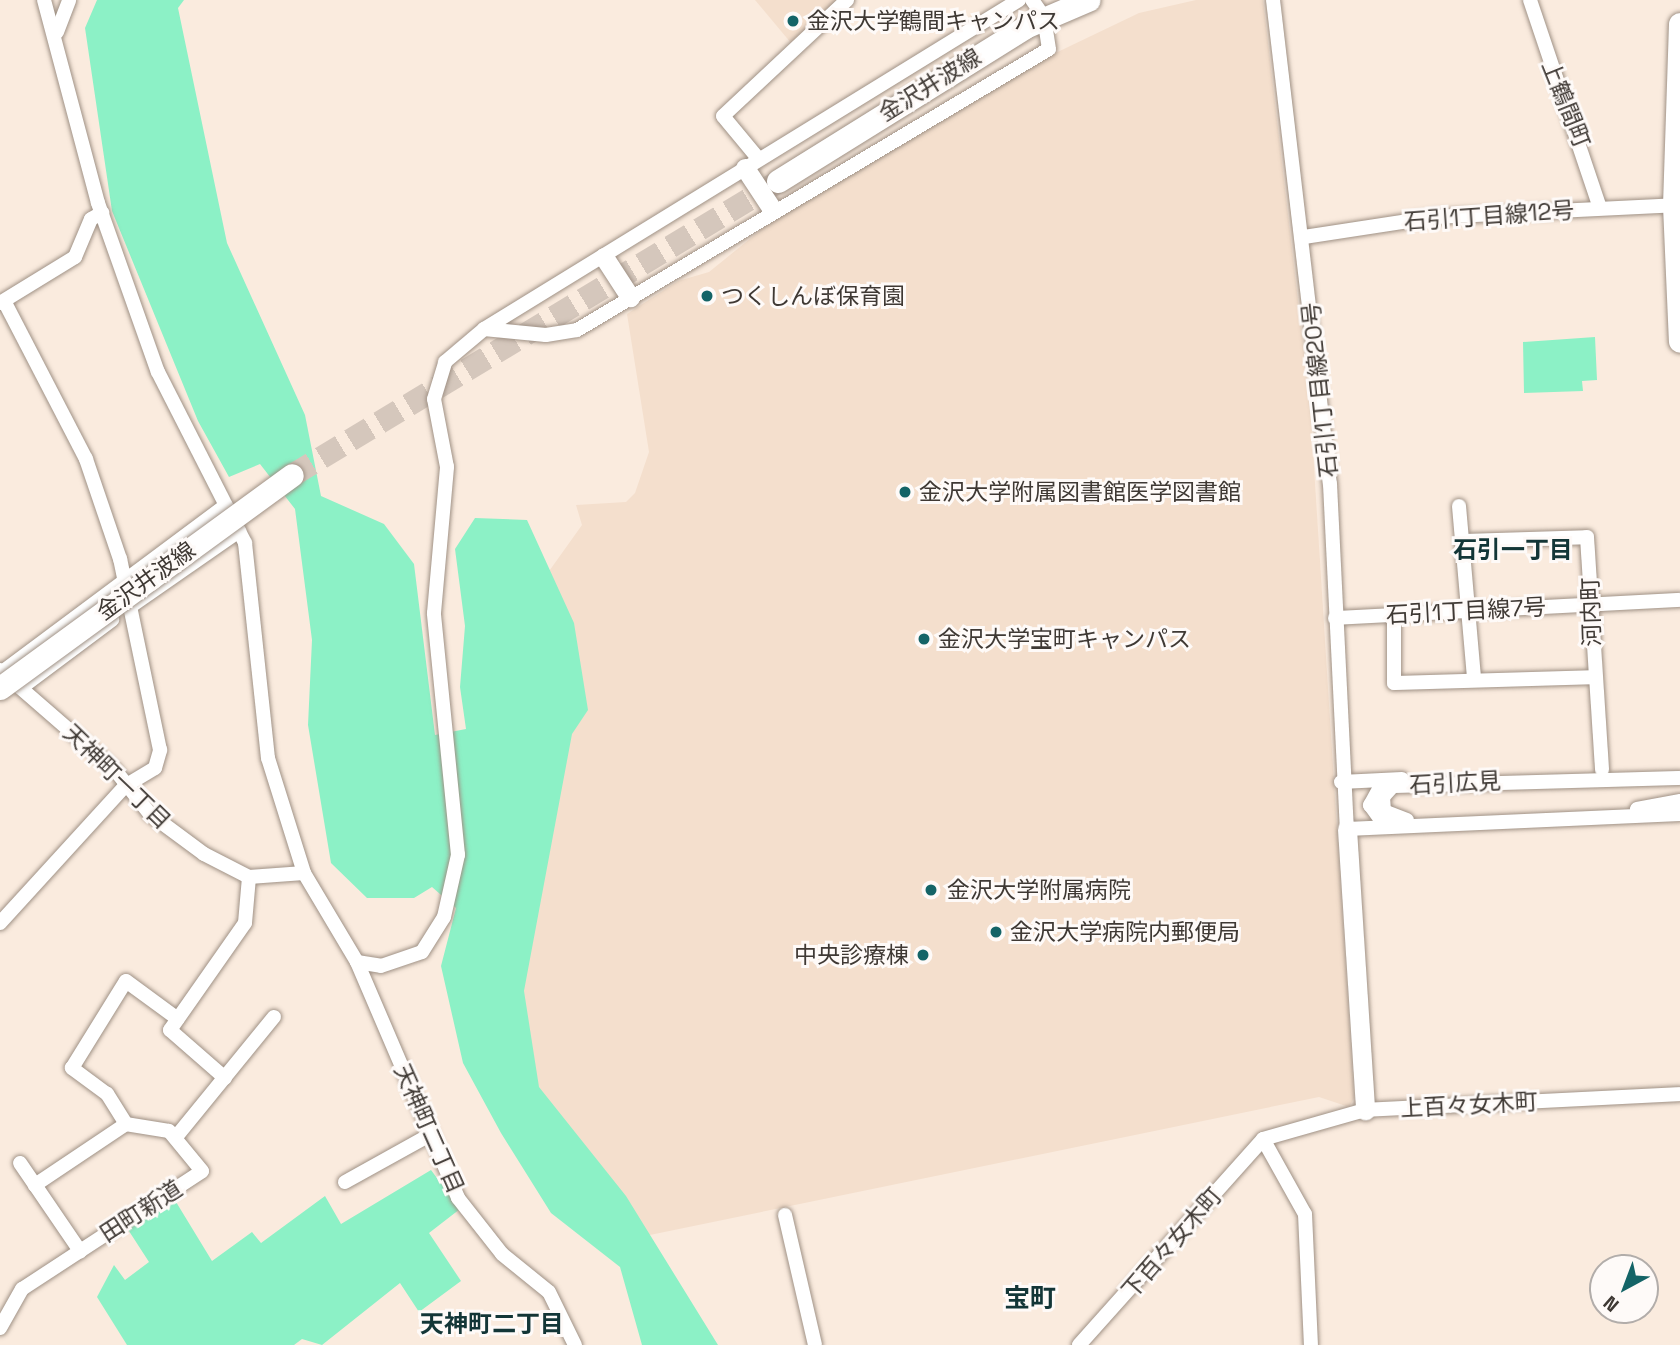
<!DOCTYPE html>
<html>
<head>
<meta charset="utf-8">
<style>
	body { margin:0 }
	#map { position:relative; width:1680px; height:1345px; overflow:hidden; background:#faebde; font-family:"Space Grotesk","Noto Sans JP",sans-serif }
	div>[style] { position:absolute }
	.built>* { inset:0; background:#f4dfcd }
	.green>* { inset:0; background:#8cf1c6 }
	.primary-tunnel>* { height:23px; margin-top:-11.5px; transform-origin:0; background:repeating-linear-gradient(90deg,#d5c7bc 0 23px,transparent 0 34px) }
	.roads { filter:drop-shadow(0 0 2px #9f9185) drop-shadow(0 0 2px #9f9185) }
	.street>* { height:14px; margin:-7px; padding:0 7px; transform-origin:7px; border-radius:7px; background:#fff }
	.secondary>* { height:19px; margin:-9.5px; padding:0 9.5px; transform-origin:9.5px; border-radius:9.5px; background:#fff }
	.primary>* { height:23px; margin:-11.5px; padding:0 11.5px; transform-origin:11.5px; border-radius:11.5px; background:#fff }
	.bridges { filter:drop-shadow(0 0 2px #9f9185) drop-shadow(0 0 2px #9f9185) }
	.primary-bridge>* { height:23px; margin:-11.5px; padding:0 11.5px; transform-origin:11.5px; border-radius:11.5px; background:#fff }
	.dots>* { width:19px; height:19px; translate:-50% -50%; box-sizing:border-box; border:4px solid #fefaf8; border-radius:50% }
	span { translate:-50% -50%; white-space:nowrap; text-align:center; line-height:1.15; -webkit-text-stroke:6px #fefaf8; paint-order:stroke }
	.poi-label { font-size:23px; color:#3f3934 }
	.left { translate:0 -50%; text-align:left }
	.right { translate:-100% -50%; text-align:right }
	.street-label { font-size:23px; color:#3f3934 }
	.neighbourhood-label { font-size:24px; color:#133637; font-weight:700 }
	.quarter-label { font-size:26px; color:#133637; font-weight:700 }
	.north { position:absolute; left:1589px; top:1254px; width:70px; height:70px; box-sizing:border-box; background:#fefaf8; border:2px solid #b2adaa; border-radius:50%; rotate:221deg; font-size:19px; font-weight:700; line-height:28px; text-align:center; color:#3f3934 }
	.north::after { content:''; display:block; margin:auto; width:24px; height:32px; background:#146467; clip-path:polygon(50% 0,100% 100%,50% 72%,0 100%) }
</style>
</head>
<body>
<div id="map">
	<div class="built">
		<div style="clip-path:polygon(755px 0,837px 0,791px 43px)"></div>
		<div style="clip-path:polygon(1196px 0,1263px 0,1310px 404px,1354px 1098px,1349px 1107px,1319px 1097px,645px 1236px,529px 1109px,510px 963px,517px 616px,582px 525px,576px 505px,626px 502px,635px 493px,649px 452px,627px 314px,678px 281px,709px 272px,772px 221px,1043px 59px,1139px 13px)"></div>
	</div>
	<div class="green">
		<div style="clip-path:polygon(97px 0,184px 0,178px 8px,227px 243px,305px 415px,321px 496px,384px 524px,414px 564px,435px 735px,466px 729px,460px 687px,465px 626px,455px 549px,475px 518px,527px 520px,574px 623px,588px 710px,572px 734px,524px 991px,539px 1087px,626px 1196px,718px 1345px,642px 1345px,620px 1267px,551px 1213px,501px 1133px,463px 1063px,441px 966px,456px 908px,432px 887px,414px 898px,367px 898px,331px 863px,308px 725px,312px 640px,295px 509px,260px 464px,229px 477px,198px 421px,112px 211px,85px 28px)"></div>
		<div style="clip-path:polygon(1595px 337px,1597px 380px,1582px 381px,1583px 391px,1524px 393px,1523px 342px)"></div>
		<div style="clip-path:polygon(431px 1170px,460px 1209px,429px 1233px,461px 1281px,419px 1312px,400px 1283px,322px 1345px,302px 1339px,294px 1345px,127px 1345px,97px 1297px,114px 1265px,125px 1280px,149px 1262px,127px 1228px,173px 1197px,212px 1261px,252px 1232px,261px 1243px,325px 1196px,341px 1224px)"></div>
	</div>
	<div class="primary-tunnel">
		<div style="left:292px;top:475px;width:567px;rotate:-31.14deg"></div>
	</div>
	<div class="roads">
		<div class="street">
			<div style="left:44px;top:0;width:210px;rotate:75.1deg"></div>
			<div style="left:98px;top:203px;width:179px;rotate:70.5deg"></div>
			<div style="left:158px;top:372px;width:192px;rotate:63deg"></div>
			<div style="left:245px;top:543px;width:216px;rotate:83.9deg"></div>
			<div style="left:268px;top:758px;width:121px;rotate:72.6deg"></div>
			<div style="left:304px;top:873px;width:104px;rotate:59.2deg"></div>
			<div style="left:357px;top:962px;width:257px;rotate:66.8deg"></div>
			<div style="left:458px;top:1198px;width:71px;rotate:51.8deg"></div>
			<div style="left:502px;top:1254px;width:60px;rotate:39deg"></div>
			<div style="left:549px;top:1292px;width:59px;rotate:63.9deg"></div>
			<div style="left:1273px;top:0;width:487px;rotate:83.3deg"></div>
			<div style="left:1330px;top:484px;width:345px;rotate:87.2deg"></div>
			<div style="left:1347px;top:829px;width:333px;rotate:-2.6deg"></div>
			<div style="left:1530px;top:0;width:219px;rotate:71.4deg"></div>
			<div style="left:57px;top:32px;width:34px;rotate:-69deg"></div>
			<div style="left:757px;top:157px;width:53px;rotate:-129.7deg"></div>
			<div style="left:723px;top:116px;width:170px;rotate:-43.1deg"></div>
			<div style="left:1304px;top:237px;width:132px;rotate:-8.7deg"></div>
			<div style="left:1434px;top:217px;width:246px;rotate:-2.8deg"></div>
			<div style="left:0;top:303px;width:88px;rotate:-31.5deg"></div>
			<div style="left:75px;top:257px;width:41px;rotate:-67.2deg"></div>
			<div style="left:91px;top:219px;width:13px;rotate:-29deg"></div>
			<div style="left:484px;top:329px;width:62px;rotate:5.5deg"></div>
			<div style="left:546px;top:335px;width:31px;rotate:-9deg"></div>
			<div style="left:577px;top:330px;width:549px;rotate:-30.77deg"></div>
			<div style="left:1049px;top:49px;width:32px;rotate:-99deg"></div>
			<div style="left:1044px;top:17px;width:21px;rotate:-125deg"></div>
			<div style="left:1459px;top:506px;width:174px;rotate:85deg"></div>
			<div style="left:1463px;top:541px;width:124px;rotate:-1.8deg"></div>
			<div style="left:1587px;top:537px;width:233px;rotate:86.3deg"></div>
			<div style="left:134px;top:604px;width:128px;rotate:-34.8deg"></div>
			<div style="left:1394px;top:615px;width:68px;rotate:90deg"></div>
			<div style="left:1394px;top:683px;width:199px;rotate:-1.7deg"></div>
			<div style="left:1335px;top:618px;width:345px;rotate:-3deg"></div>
			<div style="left:0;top:670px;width:152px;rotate:41deg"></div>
			<div style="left:115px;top:770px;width:56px;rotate:51.5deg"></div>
			<div style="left:150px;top:814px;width:67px;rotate:36.5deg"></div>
			<div style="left:204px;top:854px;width:51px;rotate:27.1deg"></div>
			<div style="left:249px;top:877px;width:55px;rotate:-4.2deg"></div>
			<div style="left:2px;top:672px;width:279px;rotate:-36.7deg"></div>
			<div style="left:21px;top:688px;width:114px;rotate:-36.8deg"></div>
			<div style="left:1384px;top:780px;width:29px;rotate:119deg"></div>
			<div style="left:1370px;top:805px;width:27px;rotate:54deg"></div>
			<div style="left:1341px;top:782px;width:61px;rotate:-2.8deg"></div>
			<div style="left:1637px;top:809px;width:44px;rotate:-10.5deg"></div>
			<div style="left:1407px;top:820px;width:25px;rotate:-159deg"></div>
			<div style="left:1384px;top:811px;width:14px;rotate:-94deg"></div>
			<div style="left:1383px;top:797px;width:15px;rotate:-48deg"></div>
			<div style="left:1393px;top:786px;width:287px;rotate:-1.6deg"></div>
			<div style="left:0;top:923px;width:185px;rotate:-47.6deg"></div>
			<div style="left:125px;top:786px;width:35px;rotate:-31deg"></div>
			<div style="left:155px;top:768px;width:19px;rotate:-74deg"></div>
			<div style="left:160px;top:750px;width:195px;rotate:-101.8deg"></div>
			<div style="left:120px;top:559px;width:106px;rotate:-108.8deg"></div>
			<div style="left:86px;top:459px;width:176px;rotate:-117.4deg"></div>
			<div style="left:357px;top:962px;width:24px;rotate:9deg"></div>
			<div style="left:381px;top:966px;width:43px;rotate:-18.9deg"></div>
			<div style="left:422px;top:952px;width:41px;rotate:-57.8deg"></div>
			<div style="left:444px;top:917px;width:64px;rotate:-77.3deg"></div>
			<div style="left:458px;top:855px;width:243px;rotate:-95.7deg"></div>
			<div style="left:434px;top:613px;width:147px;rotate:-84.9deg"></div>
			<div style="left:447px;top:467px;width:69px;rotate:-100.8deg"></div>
			<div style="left:434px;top:399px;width:39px;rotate:-73deg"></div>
			<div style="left:445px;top:362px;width:51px;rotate:-40.2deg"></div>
			<div style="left:484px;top:329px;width:628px;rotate:-31.59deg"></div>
			<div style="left:225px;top:1078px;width:73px;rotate:-138.9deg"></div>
			<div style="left:170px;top:1030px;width:131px;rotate:-55deg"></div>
			<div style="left:245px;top:923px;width:46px;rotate:-85deg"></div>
			<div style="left:126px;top:1124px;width:36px;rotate:-122deg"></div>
			<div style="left:107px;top:1094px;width:44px;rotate:-143.4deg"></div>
			<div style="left:72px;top:1068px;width:102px;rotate:-58.2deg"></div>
			<div style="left:126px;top:981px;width:64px;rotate:36.2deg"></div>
			<div style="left:176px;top:1137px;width:155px;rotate:-50.8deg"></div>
			<div style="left:1263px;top:1139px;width:106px;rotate:-15.9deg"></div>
			<div style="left:1365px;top:1110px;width:315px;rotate:-2.9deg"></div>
			<div style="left:1263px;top:1139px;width:86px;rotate:60.8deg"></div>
			<div style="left:1305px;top:1214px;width:131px;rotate:87.4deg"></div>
			<div style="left:20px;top:1163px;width:107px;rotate:55.7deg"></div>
			<div style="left:345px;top:1182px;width:95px;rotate:-29deg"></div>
			<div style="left:785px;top:1215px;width:133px;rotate:77deg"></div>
			<div style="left:0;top:1328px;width:45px;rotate:-60.6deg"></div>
			<div style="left:22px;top:1289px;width:215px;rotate:-33.2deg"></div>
			<div style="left:202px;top:1171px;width:52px;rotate:-129.5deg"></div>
			<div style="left:169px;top:1131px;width:44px;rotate:-170.8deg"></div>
			<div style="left:126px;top:1124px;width:110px;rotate:146.2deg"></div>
			<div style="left:1079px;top:1345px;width:276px;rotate:-48.2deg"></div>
		</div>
		<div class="secondary">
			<div style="left:745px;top:168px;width:49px;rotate:56.6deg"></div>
			<div style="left:604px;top:257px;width:48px;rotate:57deg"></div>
			<div style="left:1347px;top:829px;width:282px;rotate:86.3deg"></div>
		</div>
		<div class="primary">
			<div style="left:1680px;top:24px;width:181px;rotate:91.9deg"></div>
			<div style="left:1674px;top:205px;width:136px;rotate:87.5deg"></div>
			<div style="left:778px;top:181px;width:291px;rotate:-31.9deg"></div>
			<div style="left:1025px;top:27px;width:69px;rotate:-23.2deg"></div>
		</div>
	</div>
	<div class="bridges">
		<div class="primary-bridge">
			<div style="left:0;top:688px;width:361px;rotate:-36.1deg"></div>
		</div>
	</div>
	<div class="dots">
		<div style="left:793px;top:21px;background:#146467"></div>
		<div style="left:707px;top:296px;background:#146467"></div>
		<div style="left:905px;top:492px;background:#146467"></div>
		<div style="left:924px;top:639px;background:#146467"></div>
		<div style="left:931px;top:890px;background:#146467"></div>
		<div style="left:996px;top:932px;background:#146467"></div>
		<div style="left:923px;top:955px;background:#146467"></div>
	</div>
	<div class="poi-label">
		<span class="left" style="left:807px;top:21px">金沢大学鶴間キャンパス</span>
		<span class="left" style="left:721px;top:296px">つくしんぼ保育園</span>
		<span class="left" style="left:919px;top:492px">金沢大学附属図書館医学図書館</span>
		<span class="left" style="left:938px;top:639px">金沢大学宝町キャンパス</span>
		<span class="left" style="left:947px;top:890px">金沢大学附属病院</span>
		<span class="left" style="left:1010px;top:932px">金沢大学病院内郵便局</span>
		<span class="right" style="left:909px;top:955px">中央診療棟</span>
	</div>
	<div class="street-label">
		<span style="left:930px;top:85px;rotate:-32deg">金沢井波線</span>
		<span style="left:1566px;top:104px;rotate:68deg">上鶴間町</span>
		<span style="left:1489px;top:216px;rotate:-4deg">石引1丁目線12号</span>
		<span style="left:1320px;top:390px;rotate:-96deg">石引1丁目線20号</span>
		<span style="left:146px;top:581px;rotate:-36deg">金沢井波線</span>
		<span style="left:1466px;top:611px;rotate:-3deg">石引1丁目線7号</span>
		<span style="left:1591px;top:612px;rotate:-92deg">河内町</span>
		<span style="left:117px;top:777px;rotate:44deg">天神町一丁目</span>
		<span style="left:1455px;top:783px;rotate:-3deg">石引広見</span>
		<span style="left:1469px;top:1105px;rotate:-3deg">上百々女木町</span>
		<span style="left:429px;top:1129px;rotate:66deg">天神町二丁目</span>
		<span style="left:141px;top:1211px;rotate:-33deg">田町新道</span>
		<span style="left:1172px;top:1243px;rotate:-49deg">下百々女木町</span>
	</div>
	<div class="neighbourhood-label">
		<span style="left:1513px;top:550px">石引一丁目</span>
		<span style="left:492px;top:1324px">天神町二丁目</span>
	</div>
	<div class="quarter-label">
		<span style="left:1030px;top:1299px">宝町</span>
	</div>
	<div class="north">N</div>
</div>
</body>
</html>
